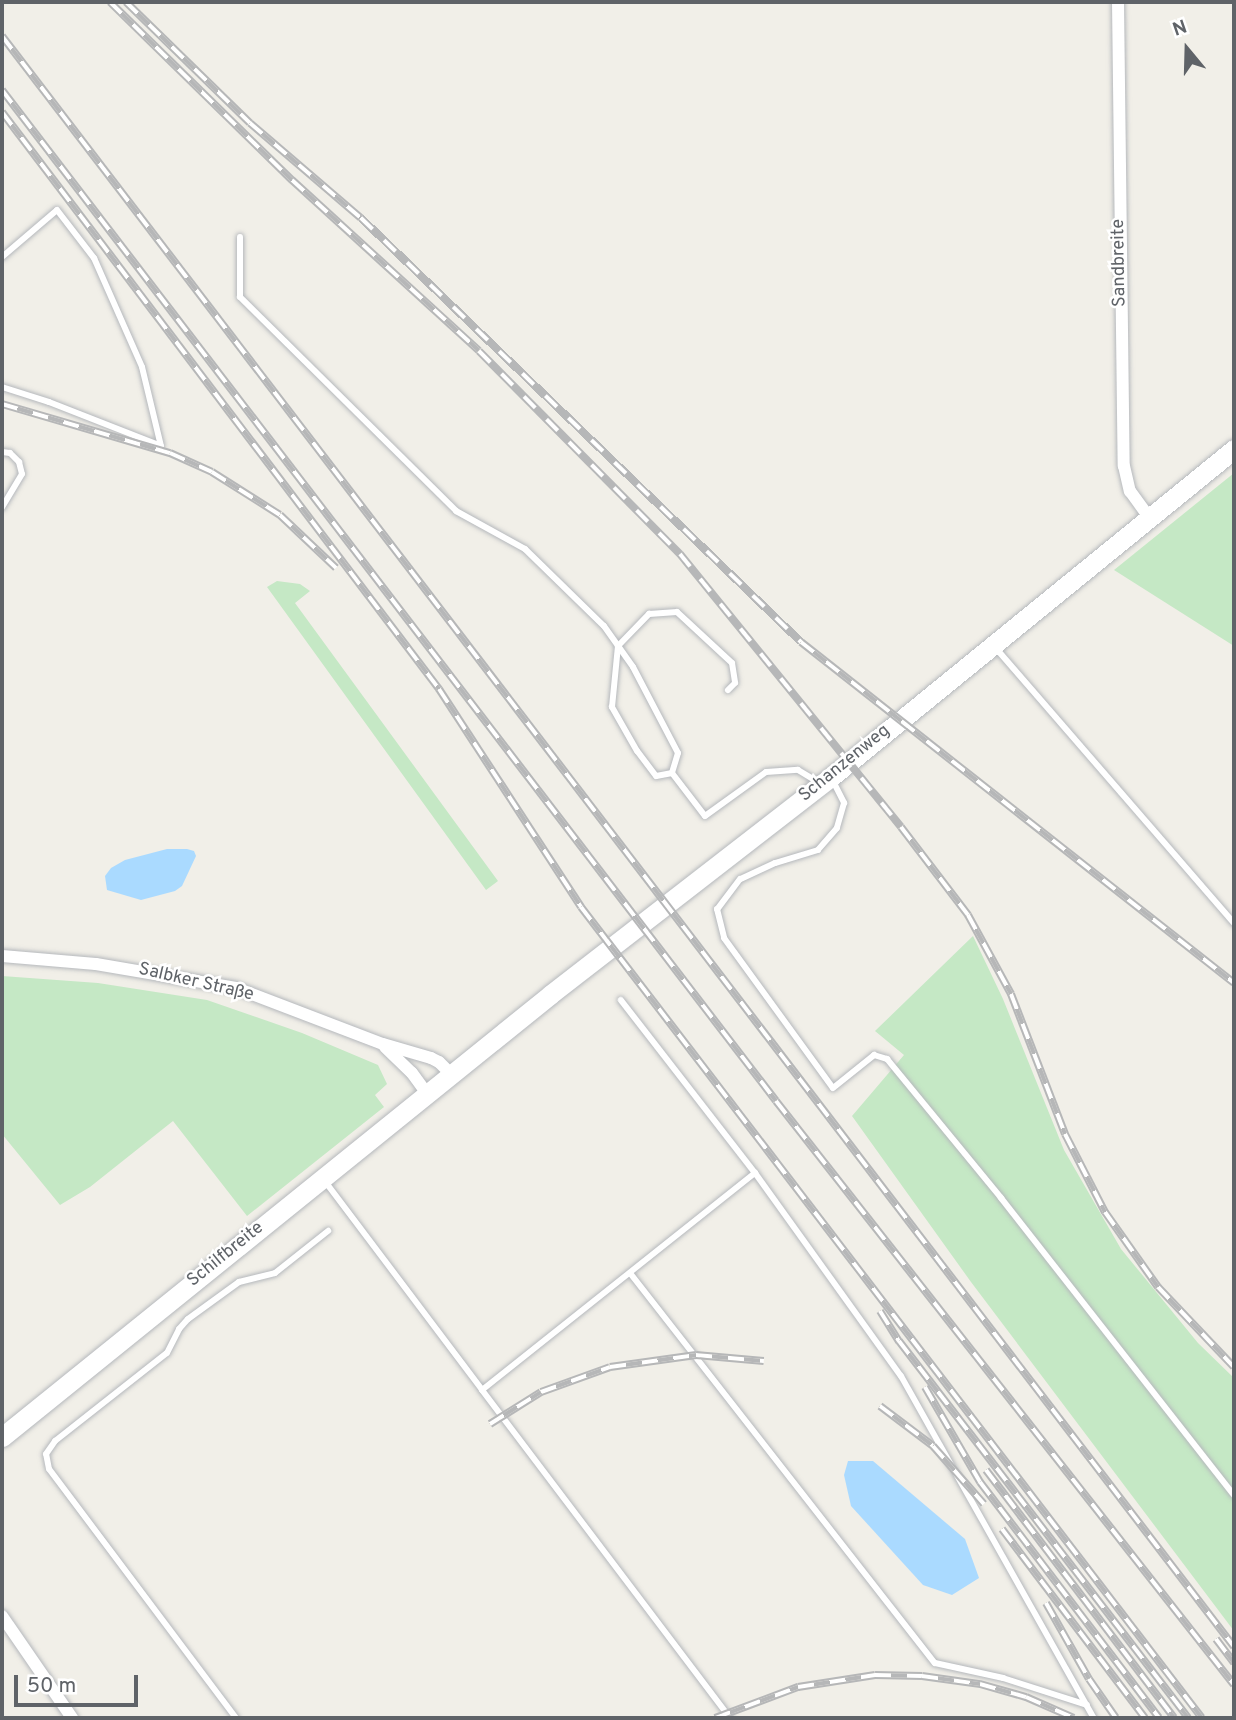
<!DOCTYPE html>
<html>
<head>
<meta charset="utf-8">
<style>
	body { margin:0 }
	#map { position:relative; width:1236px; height:1720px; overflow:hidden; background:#f1efe8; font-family:Overpass,sans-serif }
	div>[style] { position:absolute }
	.green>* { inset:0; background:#c5e8c5 }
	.water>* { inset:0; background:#aadaff }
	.roads { filter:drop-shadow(0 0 2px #b5b8bc) drop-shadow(0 0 2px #b5b8bc) }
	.lane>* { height:6px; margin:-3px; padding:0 3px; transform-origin:3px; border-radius:3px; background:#fff }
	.street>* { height:12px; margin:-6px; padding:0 6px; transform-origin:6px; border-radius:6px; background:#fff }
	.secondary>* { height:19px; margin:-9.5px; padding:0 9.5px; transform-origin:9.5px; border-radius:9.5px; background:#fff }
	.rail>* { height:8px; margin-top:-4px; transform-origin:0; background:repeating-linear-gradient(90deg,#fff 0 16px,#b6b7b8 0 32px); box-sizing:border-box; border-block:2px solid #b6b7b8 }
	span { translate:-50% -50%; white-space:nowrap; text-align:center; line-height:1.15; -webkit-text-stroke:5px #fff; paint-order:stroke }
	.street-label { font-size:18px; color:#5f6368 }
	.frame { position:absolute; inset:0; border:4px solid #5f6368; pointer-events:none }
	.north { position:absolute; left:1152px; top:14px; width:70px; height:70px; -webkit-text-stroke:5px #fff; paint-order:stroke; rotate:341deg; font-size:19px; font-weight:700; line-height:28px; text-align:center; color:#5f6368 }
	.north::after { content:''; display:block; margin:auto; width:24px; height:32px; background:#5f6368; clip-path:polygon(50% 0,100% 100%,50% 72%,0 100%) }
	.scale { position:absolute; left:14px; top:1675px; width:124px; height:32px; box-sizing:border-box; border:4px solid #5f6368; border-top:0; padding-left:9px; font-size:21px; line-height:24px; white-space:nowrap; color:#5f6368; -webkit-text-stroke:5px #fff; paint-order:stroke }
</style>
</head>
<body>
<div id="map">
	<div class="green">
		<div style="clip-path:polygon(1234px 473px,1234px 646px,1114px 570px)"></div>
		<div style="clip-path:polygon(277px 581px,300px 584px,310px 591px,295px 603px,498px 881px,486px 890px,267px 587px)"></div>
		<div style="clip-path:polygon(973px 936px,1003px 999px,1064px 1150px,1121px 1249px,1198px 1343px,1234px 1378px,1234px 1631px,971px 1282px,852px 1116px,904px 1055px,875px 1031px)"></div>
		<div style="clip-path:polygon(2px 976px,98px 983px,207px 1000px,302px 1033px,378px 1065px,387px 1084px,375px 1095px,384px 1107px,247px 1216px,173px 1121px,90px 1187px,60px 1205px,2px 1134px)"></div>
	</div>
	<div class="water">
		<div style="clip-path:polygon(167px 849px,187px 849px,194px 851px,196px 856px,182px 886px,175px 891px,141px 900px,107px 890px,105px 876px,111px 868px,125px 860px)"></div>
		<div style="clip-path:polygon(848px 1461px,873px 1461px,965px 1539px,979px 1578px,952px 1595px,923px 1585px,851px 1506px,844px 1475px)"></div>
	</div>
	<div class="roads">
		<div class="lane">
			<div style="left:240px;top:237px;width:60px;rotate:90deg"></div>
			<div style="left:240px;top:297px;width:304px;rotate:44.7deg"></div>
			<div style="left:456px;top:511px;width:79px;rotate:28.8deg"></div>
			<div style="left:525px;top:549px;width:110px;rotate:44.3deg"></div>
			<div style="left:604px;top:626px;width:50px;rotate:54.7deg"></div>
			<div style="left:633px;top:667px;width:97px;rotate:62.4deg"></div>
			<div style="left:678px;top:753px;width:21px;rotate:107deg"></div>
			<div style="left:2px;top:257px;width:72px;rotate:-40.5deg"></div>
			<div style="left:57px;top:210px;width:61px;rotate:52.4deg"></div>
			<div style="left:94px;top:258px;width:119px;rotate:66.2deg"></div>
			<div style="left:142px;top:367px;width:81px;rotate:76.5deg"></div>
			<div style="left:2px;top:387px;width:49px;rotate:17.7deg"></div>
			<div style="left:49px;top:402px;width:120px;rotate:21.4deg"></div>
			<div style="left:2px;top:452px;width:8px;rotate:7deg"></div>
			<div style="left:10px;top:453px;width:13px;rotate:45deg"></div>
			<div style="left:19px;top:462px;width:12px;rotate:76deg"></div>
			<div style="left:22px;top:474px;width:39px;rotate:121deg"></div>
			<div style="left:994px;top:646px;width:367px;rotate:49.1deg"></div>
			<div style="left:672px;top:773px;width:16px;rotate:169deg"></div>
			<div style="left:656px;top:776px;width:31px;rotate:-127deg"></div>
			<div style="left:637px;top:751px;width:51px;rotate:-119.6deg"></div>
			<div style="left:612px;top:707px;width:61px;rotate:-84.4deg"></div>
			<div style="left:618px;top:646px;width:45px;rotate:-45.9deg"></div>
			<div style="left:649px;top:614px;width:28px;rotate:-4deg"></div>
			<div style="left:677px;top:612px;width:75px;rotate:42.8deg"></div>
			<div style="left:732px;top:663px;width:20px;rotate:81deg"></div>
			<div style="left:735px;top:683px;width:10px;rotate:135deg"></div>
			<div style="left:672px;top:773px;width:54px;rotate:52.5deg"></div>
			<div style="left:705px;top:816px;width:75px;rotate:-35.8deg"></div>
			<div style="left:766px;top:772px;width:32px;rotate:-4deg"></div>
			<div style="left:798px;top:770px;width:26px;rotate:31deg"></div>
			<div style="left:832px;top:779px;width:27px;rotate:63deg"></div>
			<div style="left:844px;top:803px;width:26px;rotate:106deg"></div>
			<div style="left:837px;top:828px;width:29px;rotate:131deg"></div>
			<div style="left:818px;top:850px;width:45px;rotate:163.2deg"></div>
			<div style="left:775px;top:863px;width:38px;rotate:155deg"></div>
			<div style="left:740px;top:879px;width:38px;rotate:127deg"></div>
			<div style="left:717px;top:909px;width:30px;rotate:76deg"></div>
			<div style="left:724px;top:938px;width:185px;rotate:54deg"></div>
			<div style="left:833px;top:1088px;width:53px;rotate:-38.8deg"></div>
			<div style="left:874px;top:1055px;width:14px;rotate:17deg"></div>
			<div style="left:887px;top:1059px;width:180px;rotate:50.6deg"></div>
			<div style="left:1001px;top:1198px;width:377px;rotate:51.9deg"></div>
			<div style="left:755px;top:1173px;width:250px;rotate:54.3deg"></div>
			<div style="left:901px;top:1376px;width:393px;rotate:60.6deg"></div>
			<div style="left:324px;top:1180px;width:263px;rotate:53deg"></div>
			<div style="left:482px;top:1390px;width:349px;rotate:-38.5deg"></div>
			<div style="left:755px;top:1173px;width:219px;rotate:-127.8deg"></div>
			<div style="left:630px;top:1273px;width:495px;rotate:52deg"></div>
			<div style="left:935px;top:1663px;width:70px;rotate:12.4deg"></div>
			<div style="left:1003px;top:1678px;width:88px;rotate:17.8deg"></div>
			<div style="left:482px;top:1390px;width:411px;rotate:52.9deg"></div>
			<div style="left:236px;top:1718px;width:311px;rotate:-126.9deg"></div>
			<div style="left:49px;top:1469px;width:15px;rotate:-101deg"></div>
			<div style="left:46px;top:1454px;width:16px;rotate:-55deg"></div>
			<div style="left:55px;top:1441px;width:142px;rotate:-38.2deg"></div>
			<div style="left:167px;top:1353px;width:27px;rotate:-63deg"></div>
			<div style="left:179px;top:1329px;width:13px;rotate:-48deg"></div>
			<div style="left:188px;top:1319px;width:63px;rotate:-36deg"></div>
			<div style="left:239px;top:1282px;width:37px;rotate:-14deg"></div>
			<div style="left:275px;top:1273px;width:68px;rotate:-38.4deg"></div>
		</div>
		<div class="street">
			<div style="left:1118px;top:2px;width:464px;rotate:89.3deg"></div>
			<div style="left:1124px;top:466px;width:26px;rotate:77deg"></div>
			<div style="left:1130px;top:491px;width:32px;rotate:54deg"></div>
			<div style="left:2px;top:956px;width:94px;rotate:4.9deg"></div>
			<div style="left:96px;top:964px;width:142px;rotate:9.7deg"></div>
			<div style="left:236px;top:988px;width:157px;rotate:20.9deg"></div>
			<div style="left:383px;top:1044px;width:50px;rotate:16.3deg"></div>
			<div style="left:431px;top:1058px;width:9px;rotate:27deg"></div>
			<div style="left:439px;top:1062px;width:17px;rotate:45deg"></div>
			<div style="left:385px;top:1047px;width:37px;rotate:44deg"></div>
			<div style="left:412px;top:1073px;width:26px;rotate:54deg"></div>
			<div style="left:2px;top:1616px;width:124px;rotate:55.5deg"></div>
		</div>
		<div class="secondary">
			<div style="left:2px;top:1437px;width:705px;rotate:-38.9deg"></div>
			<div style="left:551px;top:994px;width:354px;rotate:-37.8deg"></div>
			<div style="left:831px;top:777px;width:520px;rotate:-39.14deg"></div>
		</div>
	</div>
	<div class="rail">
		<div style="left:110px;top:2px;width:255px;rotate:44.4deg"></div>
		<div style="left:292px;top:180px;width:253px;rotate:42.4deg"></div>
		<div style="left:479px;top:351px;width:286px;rotate:45.3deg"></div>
		<div style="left:680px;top:554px;width:351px;rotate:51deg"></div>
		<div style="left:901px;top:827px;width:111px;rotate:52.7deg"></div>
		<div style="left:968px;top:915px;width:90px;rotate:61.4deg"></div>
		<div style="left:1011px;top:994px;width:150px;rotate:68.9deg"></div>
		<div style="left:1065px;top:1134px;width:88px;rotate:62.9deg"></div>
		<div style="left:1105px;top:1212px;width:92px;rotate:54.8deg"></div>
		<div style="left:1158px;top:1287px;width:110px;rotate:46.5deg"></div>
		<div style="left:126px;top:2px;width:173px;rotate:44.3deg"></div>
		<div style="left:250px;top:123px;width:146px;rotate:40.6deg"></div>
		<div style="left:361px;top:218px;width:611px;rotate:43.94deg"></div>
		<div style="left:801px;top:642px;width:551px;rotate:38.22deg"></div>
		<div style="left:2px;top:36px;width:2028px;rotate:52.59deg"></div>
		<div style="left:2px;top:90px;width:1273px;rotate:52.56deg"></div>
		<div style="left:776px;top:1101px;width:742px;rotate:51.89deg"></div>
		<div style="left:2px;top:112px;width:724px;rotate:52.86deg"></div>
		<div style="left:439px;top:689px;width:260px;rotate:56.9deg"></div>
		<div style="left:581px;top:907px;width:1021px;rotate:52.56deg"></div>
		<div style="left:2px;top:404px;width:175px;rotate:16.3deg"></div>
		<div style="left:170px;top:453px;width:46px;rotate:24.3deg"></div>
		<div style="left:212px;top:472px;width:80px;rotate:32.3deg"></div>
		<div style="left:280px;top:515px;width:77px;rotate:43.4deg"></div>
		<div style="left:880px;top:1311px;width:36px;rotate:58deg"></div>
		<div style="left:899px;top:1341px;width:475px;rotate:52.5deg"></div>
		<div style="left:925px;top:1387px;width:110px;rotate:59.9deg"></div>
		<div style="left:980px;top:1482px;width:296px;rotate:52.8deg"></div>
		<div style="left:880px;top:1406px;width:66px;rotate:37deg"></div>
		<div style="left:933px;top:1446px;width:77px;rotate:48.7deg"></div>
		<div style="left:490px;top:1424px;width:60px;rotate:-32.1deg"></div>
		<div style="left:541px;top:1392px;width:73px;rotate:-19.9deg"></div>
		<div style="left:610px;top:1367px;width:87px;rotate:-7.9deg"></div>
		<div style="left:696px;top:1355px;width:68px;rotate:5deg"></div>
		<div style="left:986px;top:1470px;width:311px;rotate:52.8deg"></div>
		<div style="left:1002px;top:1529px;width:237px;rotate:52.9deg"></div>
		<div style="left:1046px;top:1603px;width:87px;rotate:60.5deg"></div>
		<div style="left:1089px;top:1679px;width:47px;rotate:55.3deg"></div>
		<div style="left:1216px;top:1639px;width:30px;rotate:53deg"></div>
		<div style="left:715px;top:1718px;width:89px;rotate:-20.5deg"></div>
		<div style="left:798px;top:1687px;width:78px;rotate:-8.9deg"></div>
		<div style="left:875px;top:1675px;width:47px;rotate:1.2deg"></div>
		<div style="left:922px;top:1676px;width:59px;rotate:7.9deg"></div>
		<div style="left:980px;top:1684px;width:48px;rotate:15.8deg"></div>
		<div style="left:1026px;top:1697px;width:52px;rotate:23.6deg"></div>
	</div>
	<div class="street-label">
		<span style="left:1120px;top:263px;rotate:-91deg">Sandbreite</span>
		<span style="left:845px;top:764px;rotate:-39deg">Schanzenweg</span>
		<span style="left:196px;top:983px;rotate:13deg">Salbker Straße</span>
		<span style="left:226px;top:1255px;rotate:-39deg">Schilfbreite</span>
	</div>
	<div class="frame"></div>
	<div class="north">N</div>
	<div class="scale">50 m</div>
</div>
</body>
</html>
